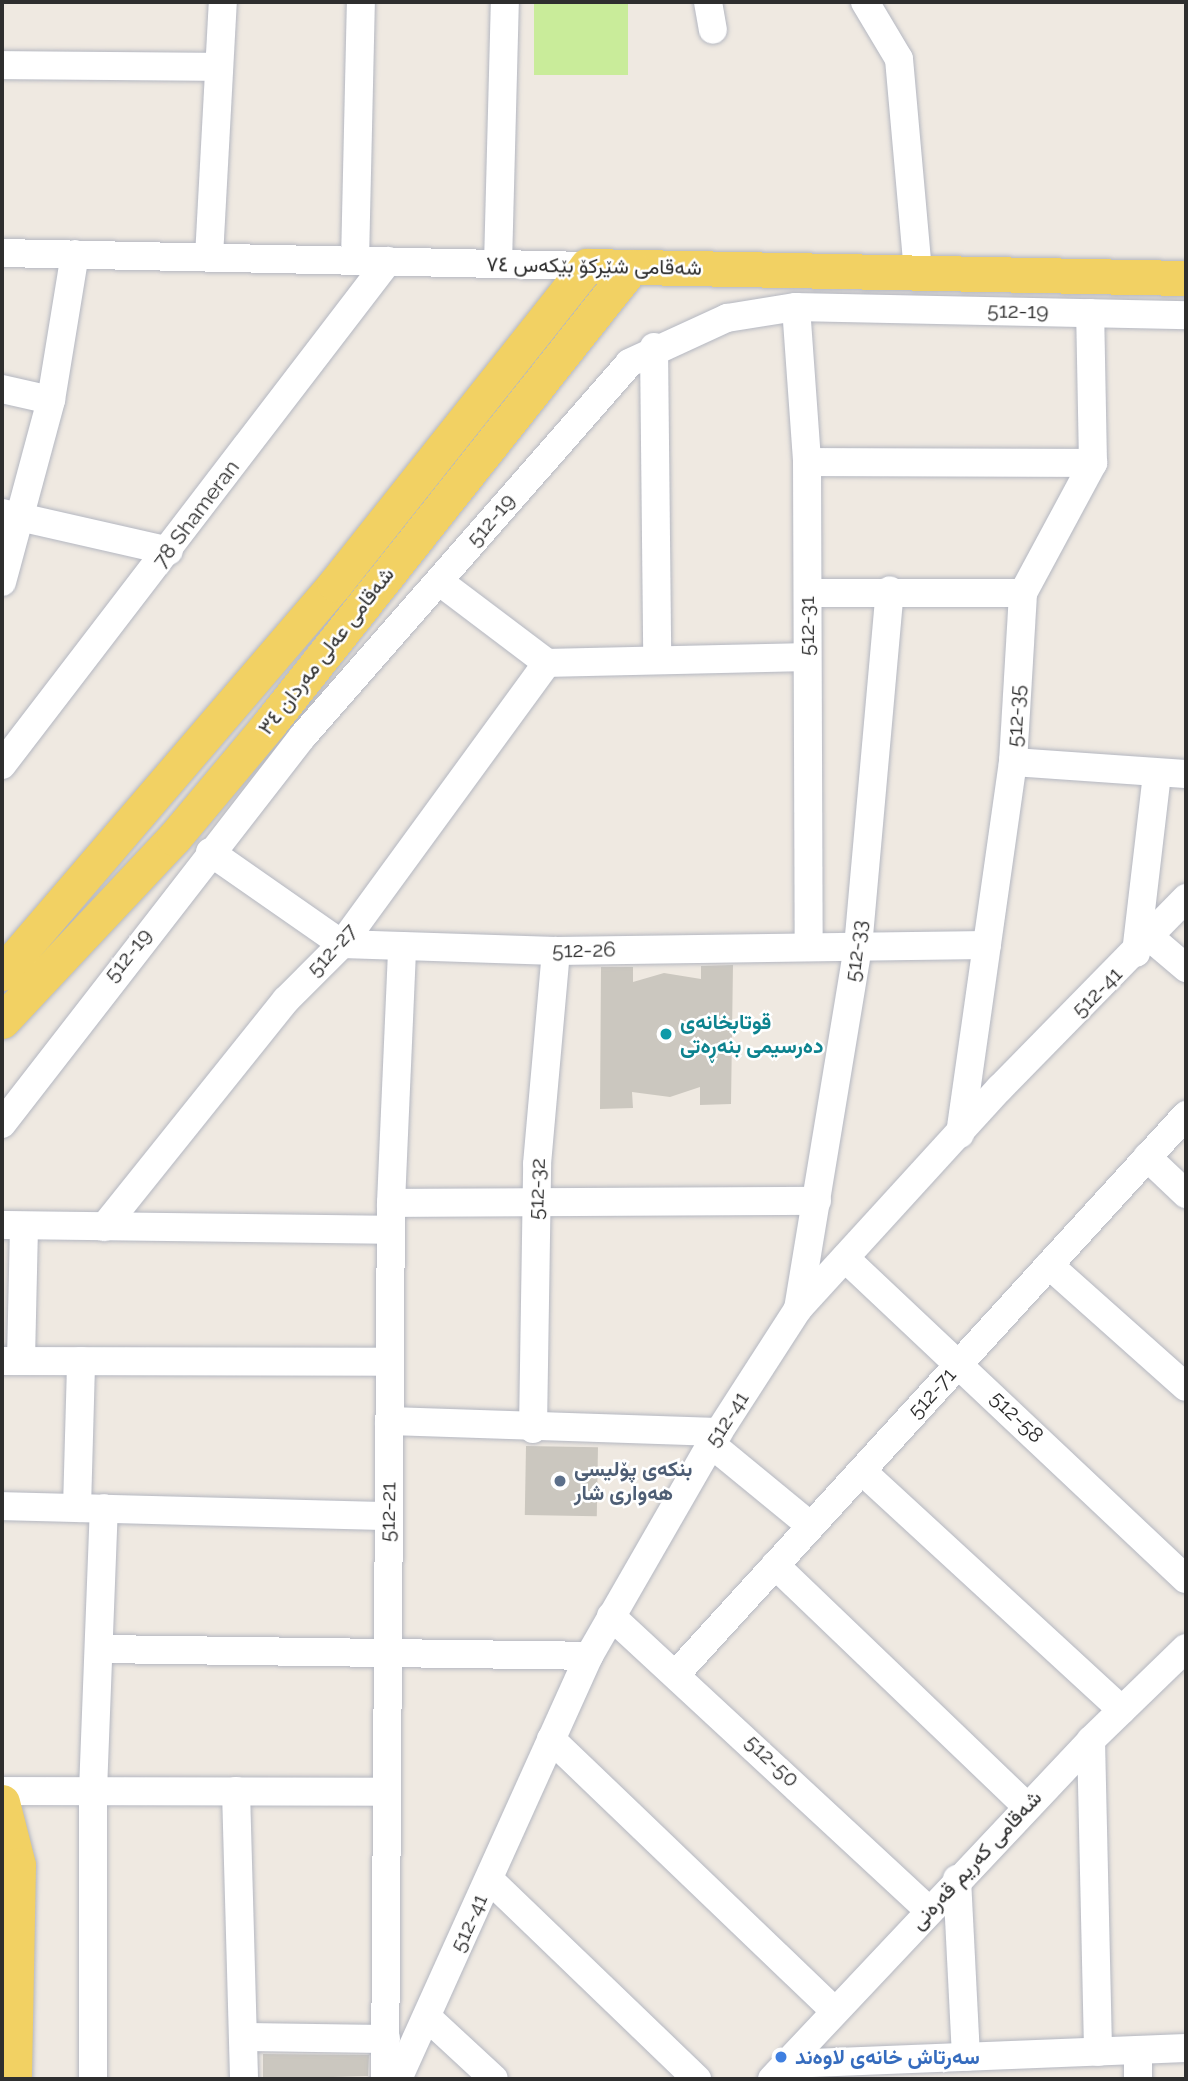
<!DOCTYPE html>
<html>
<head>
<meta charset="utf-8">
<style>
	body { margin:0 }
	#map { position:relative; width:1188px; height:2081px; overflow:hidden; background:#efe9e1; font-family:Raleway,Vazirmatn,sans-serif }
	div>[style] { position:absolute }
	.pitch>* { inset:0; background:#c9ec9a; transform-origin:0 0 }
	.building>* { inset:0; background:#cbc7bf; transform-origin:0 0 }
	.roads { filter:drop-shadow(0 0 2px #b4b7c1) drop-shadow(0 0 2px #b4b7c1) }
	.minor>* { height:28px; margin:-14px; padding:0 14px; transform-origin:14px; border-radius:14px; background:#fff }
	.major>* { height:35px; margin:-17.5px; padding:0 17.5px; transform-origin:17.5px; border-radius:17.5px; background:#f2d163 }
	.dots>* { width:19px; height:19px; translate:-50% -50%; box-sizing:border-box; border:4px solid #fff; border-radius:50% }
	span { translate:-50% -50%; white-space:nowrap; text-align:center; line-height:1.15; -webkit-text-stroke:5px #fff; paint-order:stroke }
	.street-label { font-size:21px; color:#2e2e2e }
	.culture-label { font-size:21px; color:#0d838f; font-weight:700 }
	.left { translate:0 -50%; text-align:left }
	.service-label { font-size:21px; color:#4e5e75; font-weight:700 }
	.shop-label { font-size:21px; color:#366cbe; font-weight:700 }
	.frame { position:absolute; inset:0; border:4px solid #2e2e2e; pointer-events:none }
</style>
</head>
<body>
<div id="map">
	<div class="pitch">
		<div style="left:534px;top:2px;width:94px;height:73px"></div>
	</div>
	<div class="building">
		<div style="clip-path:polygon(733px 965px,731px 1104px,700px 1105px,700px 1087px,670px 1097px,632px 1092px,633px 1108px,600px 1109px,601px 967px,633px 967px,633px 982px,664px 973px,701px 979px,701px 966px)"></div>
		<div style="left:526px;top:1446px;width:72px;height:69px;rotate:1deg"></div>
		<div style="clip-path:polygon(263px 2054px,369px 2055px,368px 2076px,263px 2079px)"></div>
	</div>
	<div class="roads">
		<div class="minor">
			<div style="left:708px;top:2px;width:28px;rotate:80deg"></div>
			<div style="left:865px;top:2px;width:66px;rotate:59.2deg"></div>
			<div style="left:899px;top:59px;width:215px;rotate:84.9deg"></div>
			<div style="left:2px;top:65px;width:217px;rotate:0.5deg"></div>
			<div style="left:2px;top:253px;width:585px;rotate:1.27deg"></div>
			<div style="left:209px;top:257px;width:255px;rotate:-86.9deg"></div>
			<div style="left:355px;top:261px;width:259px;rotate:-88.7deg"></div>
			<div style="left:498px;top:264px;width:262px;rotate:-88.5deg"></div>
			<div style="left:796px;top:307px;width:155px;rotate:85.9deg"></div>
			<div style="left:807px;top:462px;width:484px;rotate:89.8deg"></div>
			<div style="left:654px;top:347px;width:310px;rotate:89.4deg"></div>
			<div style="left:2px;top:389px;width:50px;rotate:12.7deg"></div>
			<div style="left:807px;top:462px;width:286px;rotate:0.2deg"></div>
			<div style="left:2px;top:513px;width:171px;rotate:12.8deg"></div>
			<div style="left:2px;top:582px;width:188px;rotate:-74.9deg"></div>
			<div style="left:51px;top:400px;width:148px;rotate:-80.7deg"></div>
			<div style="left:440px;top:582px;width:134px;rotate:37.1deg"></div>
			<div style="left:547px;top:663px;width:260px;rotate:-1.3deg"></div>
			<div style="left:808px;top:593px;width:215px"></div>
			<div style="left:1013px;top:762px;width:173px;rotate:4deg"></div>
			<div style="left:2px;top:765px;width:635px;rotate:-52.55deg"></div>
			<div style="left:210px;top:852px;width:161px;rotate:34.9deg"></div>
			<div style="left:342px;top:944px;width:214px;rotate:1.9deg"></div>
			<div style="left:556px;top:951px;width:431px;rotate:-0.8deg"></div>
			<div style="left:1152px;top:939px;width:45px;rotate:40.5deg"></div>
			<div style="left:1136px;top:953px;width:181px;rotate:-83.3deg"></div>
			<div style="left:2px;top:1124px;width:491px;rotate:-52.2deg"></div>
			<div style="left:303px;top:736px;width:495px;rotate:-48.8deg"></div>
			<div style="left:629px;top:363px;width:108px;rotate:-24.7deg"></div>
			<div style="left:727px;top:318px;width:70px;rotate:-9.1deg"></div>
			<div style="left:796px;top:307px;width:390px;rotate:1.2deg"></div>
			<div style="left:960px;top:1134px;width:376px;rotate:-81.9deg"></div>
			<div style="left:1013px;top:762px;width:169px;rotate:-86.6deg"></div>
			<div style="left:1023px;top:593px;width:148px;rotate:-61.7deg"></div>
			<div style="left:1093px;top:463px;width:150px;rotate:-91.1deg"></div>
			<div style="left:1147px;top:1157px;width:54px;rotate:43.5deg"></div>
			<div style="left:391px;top:1203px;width:426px;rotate:-0.3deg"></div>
			<div style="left:2px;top:1225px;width:389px;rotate:0.7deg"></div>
			<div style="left:104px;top:1227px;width:291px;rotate:-51.3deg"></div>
			<div style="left:286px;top:1000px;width:79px;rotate:-45deg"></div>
			<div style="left:342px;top:944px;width:348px;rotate:-53.9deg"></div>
			<div style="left:845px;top:1258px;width:468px;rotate:43.3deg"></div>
			<div style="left:1049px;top:1265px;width:183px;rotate:41.7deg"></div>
			<div style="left:798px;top:1309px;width:367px;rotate:-80.6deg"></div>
			<div style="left:858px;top:947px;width:358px;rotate:-84.9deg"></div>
			<div style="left:21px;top:1360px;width:133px;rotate:-88.7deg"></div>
			<div style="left:2px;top:1361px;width:388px;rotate:0.1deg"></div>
			<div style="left:389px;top:1421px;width:330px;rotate:1.9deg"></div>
			<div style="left:533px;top:1429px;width:265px;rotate:-89.1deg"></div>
			<div style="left:537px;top:1164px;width:214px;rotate:-84.9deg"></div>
			<div style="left:711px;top:1444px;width:129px;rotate:39.4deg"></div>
			<div style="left:862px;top:1471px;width:353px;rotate:42.6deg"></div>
			<div style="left:2px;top:1506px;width:386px;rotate:1.5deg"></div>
			<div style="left:77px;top:1508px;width:147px;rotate:-88.4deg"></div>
			<div style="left:775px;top:1565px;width:349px;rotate:43.8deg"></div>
			<div style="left:611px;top:1616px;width:433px;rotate:42.8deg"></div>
			<div style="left:99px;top:1649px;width:490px;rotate:0.8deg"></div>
			<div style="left:678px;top:1672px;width:754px;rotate:-47.63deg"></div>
			<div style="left:551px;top:1739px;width:393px;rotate:43.8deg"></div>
			<div style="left:1091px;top:1740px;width:312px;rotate:88.7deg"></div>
			<div style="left:2px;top:1791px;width:383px;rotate:0.1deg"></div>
			<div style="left:236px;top:1791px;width:288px;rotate:88.4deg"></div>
			<div style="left:489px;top:1879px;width:289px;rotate:43.9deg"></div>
			<div style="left:957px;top:1879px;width:178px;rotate:87.1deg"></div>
			<div style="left:427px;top:2017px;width:91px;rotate:42.8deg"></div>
			<div style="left:245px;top:2037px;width:141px;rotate:0.8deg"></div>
			<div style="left:1138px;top:2050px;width:29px;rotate:90deg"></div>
			<div style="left:787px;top:2064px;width:399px;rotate:-2.3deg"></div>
			<div style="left:93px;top:2079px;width:288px;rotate:-90deg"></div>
			<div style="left:93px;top:1791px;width:283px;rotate:-87.8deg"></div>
			<div style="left:385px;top:2079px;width:876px;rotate:-89.61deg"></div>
			<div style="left:391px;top:1203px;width:257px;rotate:-87.5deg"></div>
			<div style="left:398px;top:2079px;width:464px;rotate:-65.7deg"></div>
			<div style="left:589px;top:1656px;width:245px;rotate:-60.1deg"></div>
			<div style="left:711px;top:1444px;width:161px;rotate:-57.2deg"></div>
			<div style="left:798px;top:1309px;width:299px;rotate:-47.6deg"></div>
			<div style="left:1000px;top:1088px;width:266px;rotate:-45.6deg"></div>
			<div style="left:772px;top:2079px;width:465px;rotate:-46.7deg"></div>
			<div style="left:1091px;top:1740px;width:132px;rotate:-44.1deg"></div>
		</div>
		<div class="major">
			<div style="left:2px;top:973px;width:512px;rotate:-49.44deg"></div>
			<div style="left:335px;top:584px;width:406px;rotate:-51.6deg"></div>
			<div style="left:587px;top:266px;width:599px;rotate:1.15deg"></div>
			<div style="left:2px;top:1021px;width:251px;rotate:-46.8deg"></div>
			<div style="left:174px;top:838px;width:150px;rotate:-50.1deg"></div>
			<div style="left:270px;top:723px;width:582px;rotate:-51.56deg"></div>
			<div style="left:2px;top:1802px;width:65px;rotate:75.7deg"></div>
			<div style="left:18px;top:1865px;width:214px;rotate:91.1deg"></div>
		</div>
	</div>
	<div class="dots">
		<div style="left:666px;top:1034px;background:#0f9aa8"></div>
		<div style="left:560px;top:1481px;background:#5c6f8a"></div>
		<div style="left:781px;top:2057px;background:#3f7fe0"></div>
	</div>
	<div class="street-label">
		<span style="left:594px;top:266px;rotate:1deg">شەقامی شێرکۆ بێکەس ٧٤</span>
		<span style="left:1018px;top:311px;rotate:1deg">512-19</span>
		<span style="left:196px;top:514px;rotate:-53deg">78 Shameran</span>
		<span style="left:491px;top:520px;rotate:-50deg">512-19</span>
		<span style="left:807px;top:626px;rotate:-90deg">512-31</span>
		<span style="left:326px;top:651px;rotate:-52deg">شەقامی عەلی مەردان ٣٤</span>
		<span style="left:1016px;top:716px;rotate:-87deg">512-35</span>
		<span style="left:332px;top:950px;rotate:-48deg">512-27</span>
		<span style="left:584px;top:950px;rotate:-1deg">512-26</span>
		<span style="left:856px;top:951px;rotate:-83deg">512-33</span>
		<span style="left:128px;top:955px;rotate:-51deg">512-19</span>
		<span style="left:1097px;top:992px;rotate:-45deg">512-41</span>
		<span style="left:537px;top:1189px;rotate:-88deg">512-32</span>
		<span style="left:932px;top:1393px;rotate:-48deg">512-71</span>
		<span style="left:1017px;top:1417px;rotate:44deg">512-58</span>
		<span style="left:727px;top:1419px;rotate:-57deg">512-41</span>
		<span style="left:388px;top:1512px;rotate:-89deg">512-21</span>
		<span style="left:772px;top:1761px;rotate:44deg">512-50</span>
		<span style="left:976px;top:1860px;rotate:-47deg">شەقامی کەریم قەرەنی</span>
		<span style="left:469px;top:1923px;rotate:-66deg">512-41</span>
	</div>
	<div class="culture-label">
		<span class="left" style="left:680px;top:1034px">قوتابخانەی<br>دەرسیمی بنەڕەتی</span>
	</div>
	<div class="service-label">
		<span class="left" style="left:574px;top:1481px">بنکەی پۆلیسی<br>هەواری شار</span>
	</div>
	<div class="shop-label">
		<span class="left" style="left:795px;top:2057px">سەرتاش خانەی لاوەند</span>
	</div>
	<div class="frame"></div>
</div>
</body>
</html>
